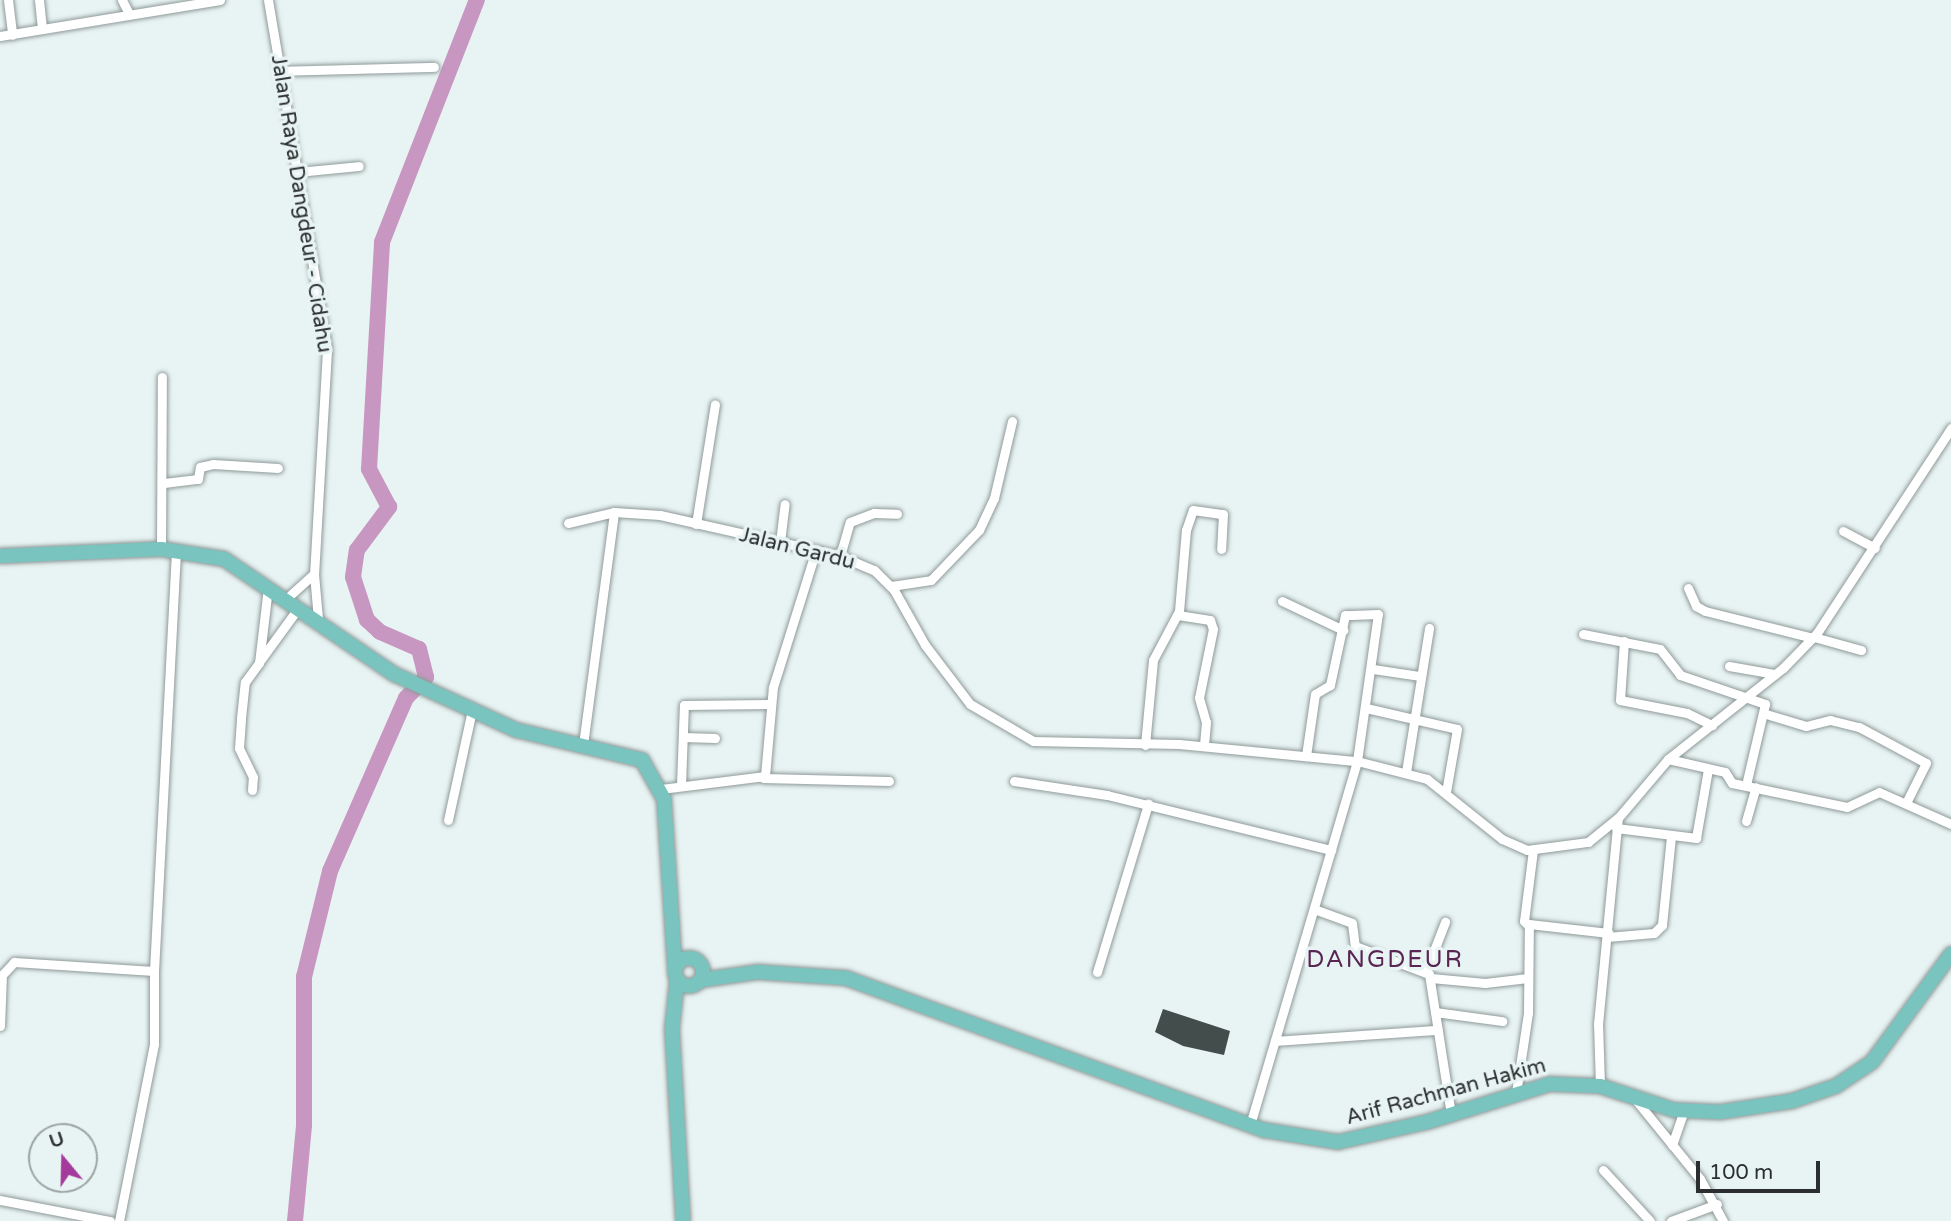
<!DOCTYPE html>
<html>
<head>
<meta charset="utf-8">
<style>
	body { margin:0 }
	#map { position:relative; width:1951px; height:1221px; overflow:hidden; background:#e8f4f3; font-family:"Varela Round",sans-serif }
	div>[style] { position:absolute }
	.river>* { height:16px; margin:-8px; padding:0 8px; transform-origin:8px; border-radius:8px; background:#c897c1 }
	.building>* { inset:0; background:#434d4c }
	.roads { filter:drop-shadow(0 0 2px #8f9a99) drop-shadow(0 0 2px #8f9a99) }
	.minor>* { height:9px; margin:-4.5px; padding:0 4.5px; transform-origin:4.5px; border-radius:4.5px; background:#fff }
	.primary>* { height:14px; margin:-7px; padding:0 7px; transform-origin:7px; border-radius:7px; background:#7ac4c0 }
	.primary>.ring { margin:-7px; padding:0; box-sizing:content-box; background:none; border:14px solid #7ac4c0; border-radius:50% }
	span { translate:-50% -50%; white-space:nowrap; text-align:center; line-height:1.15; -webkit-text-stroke:7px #e8f4f3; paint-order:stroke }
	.street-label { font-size:21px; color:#2a2e2e }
	.quarter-label { font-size:24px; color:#592654; letter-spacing:2px }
	.north { position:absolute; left:28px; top:1123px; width:70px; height:70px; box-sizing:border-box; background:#e8f4f3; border:2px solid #9ca5a4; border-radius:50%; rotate:341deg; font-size:19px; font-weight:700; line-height:28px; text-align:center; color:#2a2e2e }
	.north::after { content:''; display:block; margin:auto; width:24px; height:32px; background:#a43a9b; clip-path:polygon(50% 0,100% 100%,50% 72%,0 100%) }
	.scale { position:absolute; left:1696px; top:1161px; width:124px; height:32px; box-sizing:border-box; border:4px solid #2a2e2e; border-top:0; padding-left:9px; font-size:21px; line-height:24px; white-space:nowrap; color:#2a2e2e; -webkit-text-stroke:5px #e8f4f3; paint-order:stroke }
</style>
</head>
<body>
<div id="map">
	<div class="river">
		<div style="left:295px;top:1221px;width:96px;rotate:-84.6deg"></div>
		<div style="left:304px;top:1125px;width:148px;rotate:-90deg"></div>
		<div style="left:304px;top:977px;width:109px;rotate:-76.2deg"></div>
		<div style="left:330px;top:871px;width:189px;rotate:-66.3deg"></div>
		<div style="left:406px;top:698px;width:29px;rotate:-46deg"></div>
		<div style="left:426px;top:677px;width:29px;rotate:-104deg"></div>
		<div style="left:419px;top:649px;width:43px;rotate:-156.4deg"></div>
		<div style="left:380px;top:632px;width:18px;rotate:-137deg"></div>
		<div style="left:367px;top:620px;width:45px;rotate:-108deg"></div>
		<div style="left:353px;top:577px;width:27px;rotate:-82deg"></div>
		<div style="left:357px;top:550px;width:54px;rotate:-53.3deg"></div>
		<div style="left:389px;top:507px;width:43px;rotate:-117.8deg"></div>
		<div style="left:369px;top:469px;width:227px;rotate:-86.7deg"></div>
		<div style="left:382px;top:242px;width:260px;rotate:-68.6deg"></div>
	</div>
	<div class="building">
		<div style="clip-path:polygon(1163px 1009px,1230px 1031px,1224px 1055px,1183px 1046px,1155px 1032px)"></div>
	</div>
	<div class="roads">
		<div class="minor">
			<div style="left:8px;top:0;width:35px;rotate:83deg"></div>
			<div style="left:39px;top:0;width:29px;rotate:84deg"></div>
			<div style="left:122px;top:0;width:16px;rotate:63deg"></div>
			<div style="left:268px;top:0;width:355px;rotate:80.4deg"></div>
			<div style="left:327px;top:350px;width:224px;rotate:93.3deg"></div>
			<div style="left:314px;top:574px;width:45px;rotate:84.9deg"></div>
			<div style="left:0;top:36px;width:223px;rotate:-9.3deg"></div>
			<div style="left:279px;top:71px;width:155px;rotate:-1.5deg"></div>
			<div style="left:297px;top:172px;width:62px;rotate:-5.5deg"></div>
			<div style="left:164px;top:483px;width:34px;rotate:-7deg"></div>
			<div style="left:198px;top:479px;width:12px;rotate:-81deg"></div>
			<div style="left:200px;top:467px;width:13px;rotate:-13deg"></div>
			<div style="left:213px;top:464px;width:65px;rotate:3.5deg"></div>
			<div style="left:568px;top:523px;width:47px;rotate:-13.4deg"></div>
			<div style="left:614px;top:512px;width:46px;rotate:3.7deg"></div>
			<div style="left:660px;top:515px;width:182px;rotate:12.7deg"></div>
			<div style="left:838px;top:555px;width:39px;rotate:23deg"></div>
			<div style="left:874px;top:570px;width:28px;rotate:45deg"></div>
			<div style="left:894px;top:590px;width:63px;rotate:60.6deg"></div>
			<div style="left:925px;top:645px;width:74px;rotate:52.7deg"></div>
			<div style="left:970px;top:704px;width:73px;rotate:30.4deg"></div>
			<div style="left:1033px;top:741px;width:146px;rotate:1.2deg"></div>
			<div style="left:1179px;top:744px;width:179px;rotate:5.5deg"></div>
			<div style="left:1357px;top:761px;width:148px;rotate:-81.9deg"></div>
			<div style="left:1378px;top:614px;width:33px;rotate:178deg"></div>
			<div style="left:1345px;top:615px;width:72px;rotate:102.1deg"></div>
			<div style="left:1330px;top:685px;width:17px;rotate:149deg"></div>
			<div style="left:1315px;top:694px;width:63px;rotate:98.3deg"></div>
			<div style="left:696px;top:524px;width:121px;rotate:-81deg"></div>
			<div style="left:1843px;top:531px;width:36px;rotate:28deg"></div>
			<div style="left:780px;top:542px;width:38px;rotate:-83deg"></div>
			<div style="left:161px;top:549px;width:172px;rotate:-89.7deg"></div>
			<div style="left:840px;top:556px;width:35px;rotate:-74deg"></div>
			<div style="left:850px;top:522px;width:26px;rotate:-21deg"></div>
			<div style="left:874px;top:513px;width:23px;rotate:2deg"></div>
			<div style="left:891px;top:586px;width:40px;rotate:-8.5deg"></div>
			<div style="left:931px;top:580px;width:69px;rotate:-46.2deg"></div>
			<div style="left:979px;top:530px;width:35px;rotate:-65deg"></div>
			<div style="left:994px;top:498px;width:79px;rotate:-76.8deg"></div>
			<div style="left:1688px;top:588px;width:20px;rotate:66deg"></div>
			<div style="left:1696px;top:606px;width:10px;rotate:29deg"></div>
			<div style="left:1705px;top:611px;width:111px;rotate:14deg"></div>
			<div style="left:287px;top:598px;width:36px;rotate:-42deg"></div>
			<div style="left:1282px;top:601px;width:68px;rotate:25.4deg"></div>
			<div style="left:1178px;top:615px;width:32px;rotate:9deg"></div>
			<div style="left:1210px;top:620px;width:9px;rotate:72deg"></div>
			<div style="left:1213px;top:629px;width:70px;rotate:101.5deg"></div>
			<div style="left:1199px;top:698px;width:25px;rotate:74deg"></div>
			<div style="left:1206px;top:722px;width:24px;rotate:95deg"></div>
			<div style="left:1583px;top:634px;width:78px;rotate:11deg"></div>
			<div style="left:1660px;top:649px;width:33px;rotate:52deg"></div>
			<div style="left:1680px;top:675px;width:90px;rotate:18.8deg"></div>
			<div style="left:1765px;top:704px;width:83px;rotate:103.2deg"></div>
			<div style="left:1814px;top:637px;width:49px;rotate:15.5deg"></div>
			<div style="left:1624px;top:641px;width:59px;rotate:93.9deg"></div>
			<div style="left:1620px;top:700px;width:68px;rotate:11deg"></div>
			<div style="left:1687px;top:713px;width:28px;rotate:26deg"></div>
			<div style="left:259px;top:662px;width:68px;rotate:-54deg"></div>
			<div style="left:1729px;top:666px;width:47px;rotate:9.9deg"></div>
			<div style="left:1373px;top:669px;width:48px;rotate:8.5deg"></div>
			<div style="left:1366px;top:708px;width:93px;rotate:13deg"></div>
			<div style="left:1457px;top:729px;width:64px;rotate:99.9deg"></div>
			<div style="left:1766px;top:714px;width:42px;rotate:16.7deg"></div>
			<div style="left:1806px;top:726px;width:25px;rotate:-14deg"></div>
			<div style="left:1830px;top:720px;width:30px;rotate:14deg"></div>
			<div style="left:1859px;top:727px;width:76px;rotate:28.2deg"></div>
			<div style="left:1926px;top:763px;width:45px;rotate:116.6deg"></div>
			<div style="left:683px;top:737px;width:32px;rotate:2deg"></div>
			<div style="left:583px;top:745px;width:235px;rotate:-82.4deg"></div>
			<div style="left:1145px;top:745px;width:85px;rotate:-84.6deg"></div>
			<div style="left:1153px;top:660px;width:55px;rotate:-62deg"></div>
			<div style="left:1179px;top:611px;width:81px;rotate:-85.1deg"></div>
			<div style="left:1186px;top:530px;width:21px;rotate:-71deg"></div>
			<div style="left:1193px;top:510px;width:30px;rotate:8deg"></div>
			<div style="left:1223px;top:514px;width:35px;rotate:93deg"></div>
			<div style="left:1668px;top:759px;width:58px;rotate:12.8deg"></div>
			<div style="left:1725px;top:772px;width:13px;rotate:58deg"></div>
			<div style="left:1732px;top:783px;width:117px;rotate:11.8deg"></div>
			<div style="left:1847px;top:807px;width:35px;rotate:-25deg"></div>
			<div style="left:1879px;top:792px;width:79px;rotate:24deg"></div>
			<div style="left:1406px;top:772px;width:146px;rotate:-80.9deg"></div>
			<div style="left:763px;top:778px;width:126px;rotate:1.4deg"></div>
			<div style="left:1014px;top:781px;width:94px;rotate:8.6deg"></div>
			<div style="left:1107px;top:795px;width:231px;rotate:13.8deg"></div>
			<div style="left:681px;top:785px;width:80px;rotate:-87.9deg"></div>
			<div style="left:684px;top:705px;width:85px;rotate:-0.7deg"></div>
			<div style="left:661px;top:789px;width:105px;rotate:-7.1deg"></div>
			<div style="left:765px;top:776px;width:89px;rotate:-84.9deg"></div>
			<div style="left:773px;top:687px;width:144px;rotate:-72.6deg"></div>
			<div style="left:252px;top:790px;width:13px;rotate:-86deg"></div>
			<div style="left:253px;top:777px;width:32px;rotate:-116deg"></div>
			<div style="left:239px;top:748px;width:30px;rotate:-86deg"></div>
			<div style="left:241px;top:718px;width:36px;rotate:-84deg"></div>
			<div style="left:245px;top:682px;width:24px;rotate:-54deg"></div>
			<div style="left:259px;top:663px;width:77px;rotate:-83.2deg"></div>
			<div style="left:448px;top:820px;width:113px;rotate:-77.7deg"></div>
			<div style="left:1746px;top:821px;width:35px;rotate:-74deg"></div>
			<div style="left:1616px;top:828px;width:81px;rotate:7.1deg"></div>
			<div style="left:1696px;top:838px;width:70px;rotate:-80.1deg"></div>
			<div style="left:1314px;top:909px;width:40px;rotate:20.2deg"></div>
			<div style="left:1352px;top:923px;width:23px;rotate:83deg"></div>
			<div style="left:1355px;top:946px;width:79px;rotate:20.7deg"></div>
			<div style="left:1429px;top:974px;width:143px;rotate:81.1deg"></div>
			<div style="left:1529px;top:926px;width:7px;rotate:-135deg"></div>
			<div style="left:1524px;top:921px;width:72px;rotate:-82.8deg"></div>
			<div style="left:1607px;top:937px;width:47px;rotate:-4.9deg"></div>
			<div style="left:1654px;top:933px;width:11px;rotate:-45deg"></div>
			<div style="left:1662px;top:925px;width:88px;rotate:-84.2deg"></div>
			<div style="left:1426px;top:971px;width:53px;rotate:-68.8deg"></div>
			<div style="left:1097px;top:972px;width:176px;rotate:-73.1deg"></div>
			<div style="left:1431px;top:978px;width:54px;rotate:5.3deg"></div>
			<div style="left:1485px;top:983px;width:43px;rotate:-6.6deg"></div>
			<div style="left:1435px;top:1012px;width:68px;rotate:7.7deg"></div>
			<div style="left:0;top:1026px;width:51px;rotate:-87.8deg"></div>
			<div style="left:2px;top:975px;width:18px;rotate:-47deg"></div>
			<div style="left:14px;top:962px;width:140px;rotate:3.7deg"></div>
			<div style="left:154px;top:971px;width:422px;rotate:-87deg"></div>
			<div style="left:1275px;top:1041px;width:163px;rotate:-3.9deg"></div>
			<div style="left:1600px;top:1086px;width:62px;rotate:-91.8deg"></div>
			<div style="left:1598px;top:1024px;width:207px;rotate:-84.5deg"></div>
			<div style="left:1618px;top:818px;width:77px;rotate:-49.7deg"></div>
			<div style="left:1668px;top:759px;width:147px;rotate:-38.4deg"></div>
			<div style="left:1783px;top:668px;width:49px;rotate:-45.8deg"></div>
			<div style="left:1817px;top:633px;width:245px;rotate:-56.8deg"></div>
			<div style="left:1516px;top:1093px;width:81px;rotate:-81.5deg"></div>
			<div style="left:1528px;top:1013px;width:89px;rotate:-89.4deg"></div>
			<div style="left:1529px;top:924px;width:80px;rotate:6.5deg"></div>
			<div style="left:1635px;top:1099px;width:103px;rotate:50.9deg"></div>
			<div style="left:1700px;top:1179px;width:48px;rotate:61.3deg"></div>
			<div style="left:1250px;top:1125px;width:379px;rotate:-73.6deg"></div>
			<div style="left:1357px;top:761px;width:72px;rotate:14.4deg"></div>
			<div style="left:1427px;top:779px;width:96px;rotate:38.7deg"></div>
			<div style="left:1502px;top:839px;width:27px;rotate:24deg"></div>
			<div style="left:1527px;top:850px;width:62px;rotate:-7.5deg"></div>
			<div style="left:1588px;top:842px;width:38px;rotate:-39deg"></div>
			<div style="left:1672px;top:1145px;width:37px;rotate:-71deg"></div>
			<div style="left:1603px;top:1170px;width:69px;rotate:47.3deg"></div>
			<div style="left:0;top:1200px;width:112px;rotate:10.8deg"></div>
			<div style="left:119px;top:1221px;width:180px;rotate:-78.8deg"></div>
			<div style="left:154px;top:1044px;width:73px;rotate:-90deg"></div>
			<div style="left:1671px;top:1221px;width:49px;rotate:-20.3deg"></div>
		</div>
		<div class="primary">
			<div style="left:0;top:556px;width:161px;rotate:-2.5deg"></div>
			<div style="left:161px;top:549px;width:64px;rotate:9deg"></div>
			<div style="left:224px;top:559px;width:205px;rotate:34.1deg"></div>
			<div style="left:394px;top:674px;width:134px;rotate:24.7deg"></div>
			<div style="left:516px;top:730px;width:130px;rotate:13.4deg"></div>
			<div style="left:642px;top:760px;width:45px;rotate:60.6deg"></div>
			<div style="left:664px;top:799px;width:170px;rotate:86.3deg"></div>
			<div class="ring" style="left:675px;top:958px;width:14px;height:14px"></div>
			<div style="left:677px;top:980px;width:49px;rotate:95.8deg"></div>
			<div style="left:672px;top:1029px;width:192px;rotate:86.7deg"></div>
			<div style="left:701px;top:980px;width:58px;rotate:-8deg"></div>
			<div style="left:758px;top:972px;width:88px;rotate:3.9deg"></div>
			<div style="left:846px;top:978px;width:445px;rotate:20deg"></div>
			<div style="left:1264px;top:1130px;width:75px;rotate:9.2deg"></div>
			<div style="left:1338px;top:1142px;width:91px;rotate:-12.7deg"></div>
			<div style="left:1427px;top:1122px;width:129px;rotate:-17.2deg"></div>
			<div style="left:1550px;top:1084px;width:50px;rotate:2.3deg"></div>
			<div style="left:1600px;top:1086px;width:78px;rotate:18deg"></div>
			<div style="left:1674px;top:1110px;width:46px;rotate:2.5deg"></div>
			<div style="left:1720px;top:1112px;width:73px;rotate:-8.7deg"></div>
			<div style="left:1792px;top:1101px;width:46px;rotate:-18.8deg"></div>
			<div style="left:1836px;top:1086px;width:43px;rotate:-33.7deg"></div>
			<div style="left:1872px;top:1062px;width:134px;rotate:-53.8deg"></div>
		</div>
	</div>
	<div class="street-label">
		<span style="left:301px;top:204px;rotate:81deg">Jalan Raya Dangdeur - Cidahu</span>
		<span style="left:797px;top:549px;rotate:14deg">Jalan Gardu</span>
		<span style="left:1446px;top:1092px;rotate:-15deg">Arif Rachman Hakim</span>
	</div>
	<div class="quarter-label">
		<span style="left:1385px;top:960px">DANGDEUR</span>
	</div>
	<div class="north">U</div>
	<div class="scale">100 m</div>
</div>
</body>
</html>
